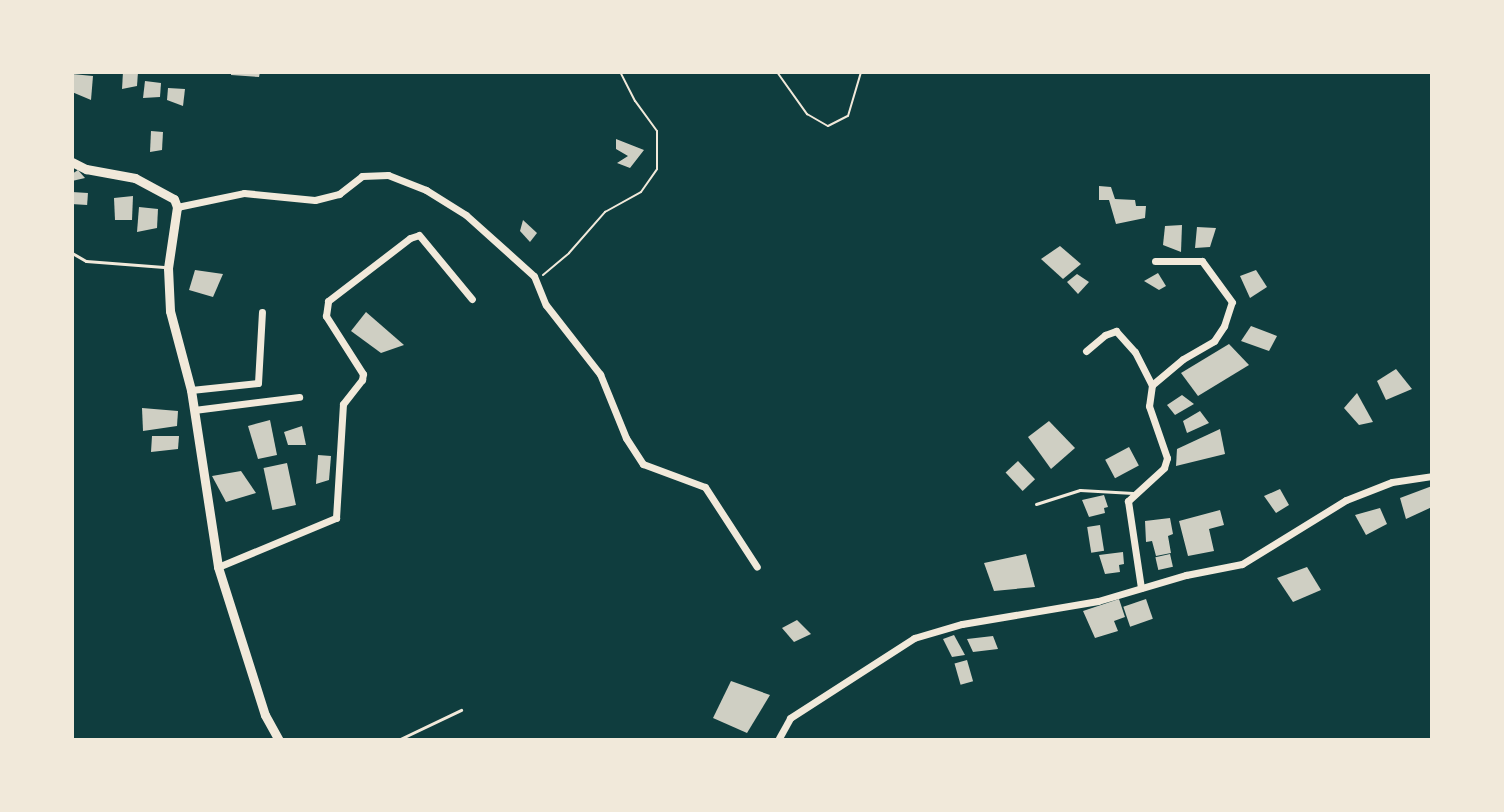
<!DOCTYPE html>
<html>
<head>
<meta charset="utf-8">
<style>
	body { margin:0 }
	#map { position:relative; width:1504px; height:812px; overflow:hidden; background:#0f3d3e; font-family:Arial,sans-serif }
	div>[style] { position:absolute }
	.building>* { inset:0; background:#cfcfc3; transform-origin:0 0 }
	.path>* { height:2px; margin:-1px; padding:0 1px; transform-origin:1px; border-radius:1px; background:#f1e9da }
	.service>* { height:3px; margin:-1.5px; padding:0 1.5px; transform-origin:1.5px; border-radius:1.5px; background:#f1e9da }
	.minor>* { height:7px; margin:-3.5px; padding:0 3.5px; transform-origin:3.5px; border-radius:3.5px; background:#f1e9da }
	.tertiary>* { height:9px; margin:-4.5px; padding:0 4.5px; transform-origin:4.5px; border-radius:4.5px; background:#f1e9da }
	span { translate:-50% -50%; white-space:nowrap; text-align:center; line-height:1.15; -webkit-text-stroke:8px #f1e9da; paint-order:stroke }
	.frame { position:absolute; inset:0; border:74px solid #f1e9da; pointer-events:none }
</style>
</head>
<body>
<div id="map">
	<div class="building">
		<div style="clip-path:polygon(123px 72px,138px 72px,137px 86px,122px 89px)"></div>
		<div style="clip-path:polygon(231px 72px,260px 72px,259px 77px,231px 75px)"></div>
		<div style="clip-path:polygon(72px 74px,93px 76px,91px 100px,72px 92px)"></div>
		<div style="clip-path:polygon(145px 81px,161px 83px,160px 97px,143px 98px)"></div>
		<div style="clip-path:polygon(168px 88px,185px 89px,183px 106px,167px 100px)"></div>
		<div style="clip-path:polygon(151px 131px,163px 132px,162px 150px,150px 152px)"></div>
		<div style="clip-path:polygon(616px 139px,644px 150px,630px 168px,617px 163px,628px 156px,616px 149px)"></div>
		<div style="clip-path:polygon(78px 170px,85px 178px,72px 181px,72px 174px)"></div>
		<div style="clip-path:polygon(1099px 186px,1111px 187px,1115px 199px,1135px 200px,1136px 206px,1146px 206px,1145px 218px,1116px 224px,1109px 200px,1099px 200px)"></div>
		<div style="left:72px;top:192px;width:16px;height:12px;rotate:4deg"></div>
		<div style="clip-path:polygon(133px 196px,132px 220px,115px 220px,114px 198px)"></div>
		<div style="clip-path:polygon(139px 207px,158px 209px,157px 228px,137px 232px)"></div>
		<div style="clip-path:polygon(523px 220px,537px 233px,530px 242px,520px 231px)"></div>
		<div style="clip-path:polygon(1182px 225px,1181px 252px,1163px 245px,1165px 226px)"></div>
		<div style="clip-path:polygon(1197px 227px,1216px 228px,1210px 247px,1195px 248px)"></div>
		<div style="clip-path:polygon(1060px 246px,1081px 264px,1063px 279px,1041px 259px)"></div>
		<div style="clip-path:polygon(195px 270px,223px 274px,213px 297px,189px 290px)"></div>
		<div style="clip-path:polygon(1256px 270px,1267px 287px,1250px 298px,1240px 276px)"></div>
		<div style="clip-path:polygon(1158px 273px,1166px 286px,1159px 290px,1144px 281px)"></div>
		<div style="clip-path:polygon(1077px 274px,1089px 282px,1078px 294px,1067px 282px)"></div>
		<div style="clip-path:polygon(366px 312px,404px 345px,381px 353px,351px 331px)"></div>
		<div style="clip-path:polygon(1251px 326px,1277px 336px,1269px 351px,1241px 341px)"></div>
		<div style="clip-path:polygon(1229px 344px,1249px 365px,1198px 396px,1181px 373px)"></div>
		<div style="clip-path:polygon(1396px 369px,1412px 389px,1386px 400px,1377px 381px)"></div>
		<div style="clip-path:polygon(1357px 393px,1373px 422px,1359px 425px,1344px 408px)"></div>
		<div style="clip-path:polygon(1182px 395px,1194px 404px,1175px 415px,1167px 405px)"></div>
		<div style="clip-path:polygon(142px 408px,178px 411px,177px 426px,143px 431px)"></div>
		<div style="clip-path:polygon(1200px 411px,1209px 423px,1187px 433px,1183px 421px)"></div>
		<div style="clip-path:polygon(270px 420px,277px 455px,258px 459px,248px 426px)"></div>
		<div style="clip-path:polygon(1049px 421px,1075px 448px,1051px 469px,1028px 437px)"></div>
		<div style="clip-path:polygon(302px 426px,306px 445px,288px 445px,284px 432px)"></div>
		<div style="clip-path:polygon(1220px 429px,1225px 454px,1176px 466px,1177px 449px)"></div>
		<div style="clip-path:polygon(152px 436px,179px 436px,178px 449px,151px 452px)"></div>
		<div style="left:1129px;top:447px;width:21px;height:27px;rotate:62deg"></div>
		<div style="clip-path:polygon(318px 455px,331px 456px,329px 480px,316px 484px)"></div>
		<div style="left:1018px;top:461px;width:25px;height:17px;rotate:47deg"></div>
		<div style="left:287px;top:463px;width:43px;height:24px;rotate:78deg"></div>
		<div style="clip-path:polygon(241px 471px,256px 493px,226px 502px,212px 476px)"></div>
		<div style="clip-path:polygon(1432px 486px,1432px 507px,1406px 519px,1400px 498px)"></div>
		<div style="clip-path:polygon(1280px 489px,1289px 505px,1276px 513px,1264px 496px)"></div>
		<div style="clip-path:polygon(1104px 495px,1108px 507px,1104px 508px,1105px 513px,1089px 517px,1082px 500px)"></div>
		<div style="clip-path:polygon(1380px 508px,1387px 524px,1366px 535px,1355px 515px)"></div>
		<div style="clip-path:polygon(1220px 510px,1224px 525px,1209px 529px,1214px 551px,1188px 556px,1179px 521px)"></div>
		<div style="clip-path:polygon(1170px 518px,1173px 534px,1168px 536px,1171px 553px,1156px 556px,1152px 541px,1146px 542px,1145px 521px)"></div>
		<div style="left:1100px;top:525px;width:26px;height:13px;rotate:81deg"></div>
		<div style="clip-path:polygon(1123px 552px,1124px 564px,1119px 565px,1120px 572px,1105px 574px,1099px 555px)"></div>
		<div style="clip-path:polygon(1026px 554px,1035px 587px,994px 591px,984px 563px)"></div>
		<div style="left:1170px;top:554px;width:13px;height:15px;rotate:77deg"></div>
		<div style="clip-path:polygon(1307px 567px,1321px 590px,1293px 602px,1277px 578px)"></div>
		<div style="clip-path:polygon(1119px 599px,1125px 617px,1114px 621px,1118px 631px,1095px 638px,1083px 611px)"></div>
		<div style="left:1146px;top:599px;width:21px;height:24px;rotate:71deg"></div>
		<div style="clip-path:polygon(797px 620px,811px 634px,794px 642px,782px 628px)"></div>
		<div style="clip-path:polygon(954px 635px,965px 655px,952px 657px,943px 639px)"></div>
		<div style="clip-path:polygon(993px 636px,998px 649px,973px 652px,967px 639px)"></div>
		<div style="left:967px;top:660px;width:22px;height:13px;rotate:74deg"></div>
		<div style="clip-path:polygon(731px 681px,770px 695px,747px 733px,713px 718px)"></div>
	</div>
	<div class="path">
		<div style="left:777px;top:72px;width:52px;rotate:54.5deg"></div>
		<div style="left:807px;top:114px;width:24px;rotate:30deg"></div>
		<div style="left:828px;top:126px;width:22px;rotate:-27deg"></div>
		<div style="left:848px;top:116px;width:46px;rotate:-73.5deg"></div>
		<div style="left:543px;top:275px;width:34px;rotate:-40deg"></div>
		<div style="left:569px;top:253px;width:55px;rotate:-48.7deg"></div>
		<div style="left:605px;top:212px;width:41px;rotate:-29.1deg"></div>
		<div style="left:641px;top:192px;width:28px;rotate:-55deg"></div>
		<div style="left:657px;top:169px;width:38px;rotate:-90deg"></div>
		<div style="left:657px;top:131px;width:37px;rotate:-126deg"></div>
		<div style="left:635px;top:101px;width:33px;rotate:-117deg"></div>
	</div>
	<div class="service">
		<div style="left:72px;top:253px;width:16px;rotate:30deg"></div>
		<div style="left:86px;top:261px;width:78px;rotate:4.4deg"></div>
		<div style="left:1036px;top:504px;width:46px;rotate:-17.7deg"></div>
		<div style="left:1080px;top:490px;width:53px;rotate:3.2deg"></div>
		<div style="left:398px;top:740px;width:70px;rotate:-25.5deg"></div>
	</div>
	<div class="minor">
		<div style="left:177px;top:207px;width:68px;rotate:-11.8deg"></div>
		<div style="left:244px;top:193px;width:71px;rotate:5.6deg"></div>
		<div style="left:315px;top:200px;width:25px;rotate:-14deg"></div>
		<div style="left:339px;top:194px;width:29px;rotate:-38deg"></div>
		<div style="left:362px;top:176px;width:26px;rotate:-2deg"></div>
		<div style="left:388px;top:175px;width:41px;rotate:21.5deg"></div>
		<div style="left:426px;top:190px;width:47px;rotate:32deg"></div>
		<div style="left:466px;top:215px;width:91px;rotate:41.9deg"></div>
		<div style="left:534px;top:276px;width:31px;rotate:68deg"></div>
		<div style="left:546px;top:305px;width:88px;rotate:52deg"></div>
		<div style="left:600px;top:374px;width:69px;rotate:67.9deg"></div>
		<div style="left:626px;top:438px;width:31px;rotate:57deg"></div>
		<div style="left:643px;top:464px;width:66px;rotate:20.4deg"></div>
		<div style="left:705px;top:487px;width:95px;rotate:57deg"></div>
		<div style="left:1086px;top:351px;width:25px;rotate:-40deg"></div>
		<div style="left:1105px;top:335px;width:12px;rotate:-20deg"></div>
		<div style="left:1116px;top:331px;width:28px;rotate:48deg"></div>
		<div style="left:1135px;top:352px;width:37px;rotate:63deg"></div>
		<div style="left:1152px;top:385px;width:21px;rotate:98deg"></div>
		<div style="left:1149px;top:406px;width:55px;rotate:70.9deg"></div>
		<div style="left:1167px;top:458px;width:10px;rotate:107deg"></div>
		<div style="left:1164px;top:468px;width:49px;rotate:137.5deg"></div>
		<div style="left:1128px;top:501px;width:88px;rotate:81.5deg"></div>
		<div style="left:1152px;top:385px;width:40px;rotate:-40deg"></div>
		<div style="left:1183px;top:359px;width:36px;rotate:-30deg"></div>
		<div style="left:1214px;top:341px;width:18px;rotate:-56deg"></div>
		<div style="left:1224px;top:326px;width:25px;rotate:-72deg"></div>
		<div style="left:1232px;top:302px;width:51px;rotate:-126.2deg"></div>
		<div style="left:1202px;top:261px;width:47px;rotate:180deg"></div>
		<div style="left:191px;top:390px;width:67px;rotate:-6deg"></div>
		<div style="left:258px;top:383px;width:71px;rotate:-86.8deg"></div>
		<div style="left:194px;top:410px;width:106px;rotate:-7.1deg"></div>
		<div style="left:218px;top:567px;width:128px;rotate:-22.6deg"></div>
		<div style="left:336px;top:518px;width:114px;rotate:-86.5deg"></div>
		<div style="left:343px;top:404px;width:31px;rotate:-52deg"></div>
		<div style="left:362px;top:380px;width:6px;rotate:-81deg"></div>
		<div style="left:363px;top:374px;width:69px;rotate:-122.5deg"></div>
		<div style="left:326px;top:316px;width:15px;rotate:-82deg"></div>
		<div style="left:328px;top:301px;width:103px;rotate:-37.5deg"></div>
		<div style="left:410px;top:238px;width:9px;rotate:-18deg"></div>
		<div style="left:419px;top:235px;width:83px;rotate:50.4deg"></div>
		<div style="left:778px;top:740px;width:25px;rotate:-61deg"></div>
		<div style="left:790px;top:718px;width:148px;rotate:-32.8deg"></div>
		<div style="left:914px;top:638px;width:50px;rotate:-16.3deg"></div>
		<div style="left:962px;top:624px;width:138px;rotate:-9.6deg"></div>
		<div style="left:1098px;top:601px;width:92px;rotate:-16.5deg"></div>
		<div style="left:1186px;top:575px;width:57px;rotate:-11.1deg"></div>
		<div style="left:1242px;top:564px;width:122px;rotate:-31.6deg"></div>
		<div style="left:1346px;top:500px;width:49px;rotate:-21.4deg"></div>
		<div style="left:1392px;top:482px;width:40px;rotate:-8.5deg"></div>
	</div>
	<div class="tertiary">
		<div style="left:72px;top:162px;width:16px;rotate:27deg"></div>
		<div style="left:86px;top:169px;width:50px;rotate:10.4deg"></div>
		<div style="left:135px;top:178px;width:44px;rotate:28.3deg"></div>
		<div style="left:174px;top:199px;width:9px;rotate:69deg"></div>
		<div style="left:177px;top:207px;width:62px;rotate:98.4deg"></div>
		<div style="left:168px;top:268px;width:43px;rotate:87.3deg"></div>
		<div style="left:170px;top:311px;width:82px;rotate:75.1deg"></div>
		<div style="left:191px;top:390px;width:179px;rotate:81.3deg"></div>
		<div style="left:218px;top:567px;width:155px;rotate:72.4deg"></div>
		<div style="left:265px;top:715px;width:29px;rotate:61deg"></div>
	</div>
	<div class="frame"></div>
</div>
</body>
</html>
